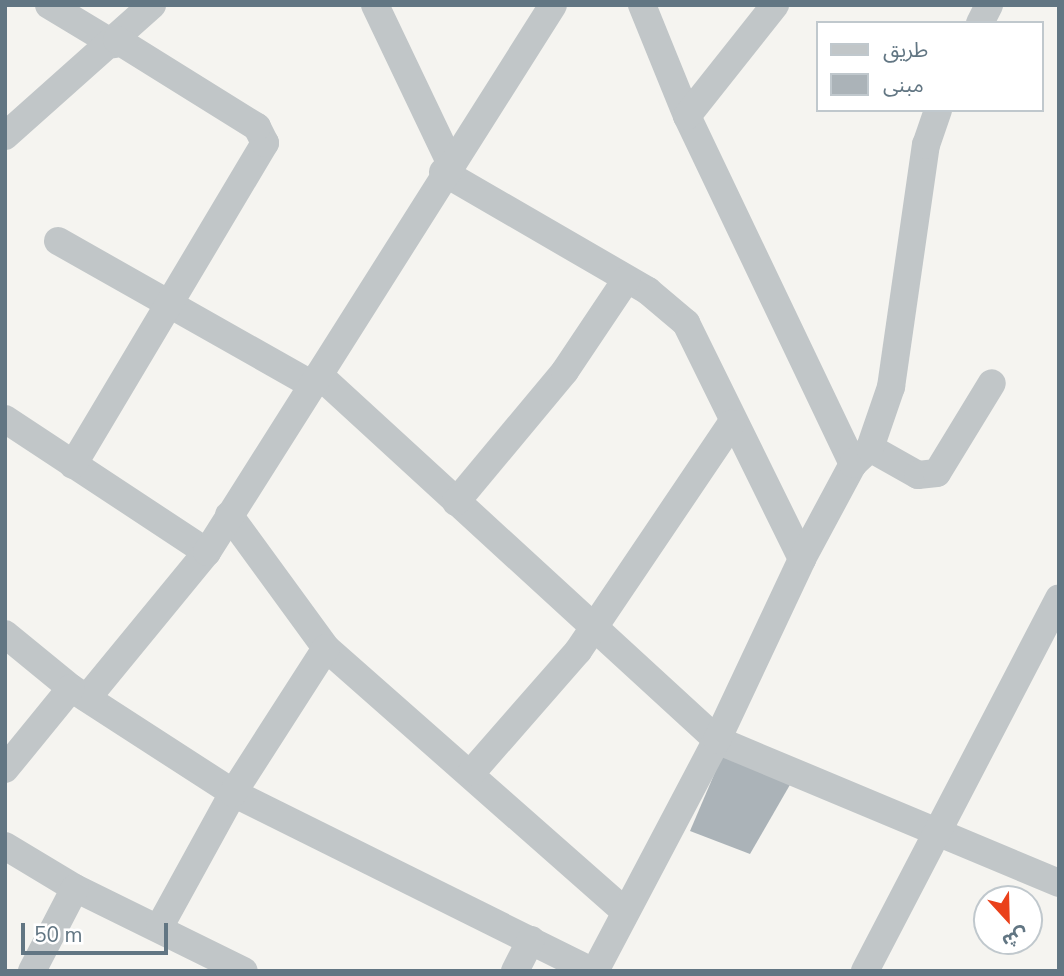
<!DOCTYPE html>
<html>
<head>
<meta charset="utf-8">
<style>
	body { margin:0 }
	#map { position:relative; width:1064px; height:976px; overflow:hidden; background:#f5f4f0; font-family:"Nunito Sans","Noto Sans Arabic",sans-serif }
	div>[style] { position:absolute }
	.building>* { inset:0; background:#abb3b8 }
	.minor>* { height:28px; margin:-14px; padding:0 14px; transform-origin:14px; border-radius:14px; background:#c1c6c8 }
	span { translate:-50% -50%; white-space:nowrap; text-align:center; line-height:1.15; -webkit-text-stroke:7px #fff; paint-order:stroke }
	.frame { position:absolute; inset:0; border:7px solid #627683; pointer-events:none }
	.legend { position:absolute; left:816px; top:21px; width:228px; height:91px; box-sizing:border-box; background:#fff; border:2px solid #c0c8cd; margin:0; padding:9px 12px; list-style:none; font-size:21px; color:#627683 }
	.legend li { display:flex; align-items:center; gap:14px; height:35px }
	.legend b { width:35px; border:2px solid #c0c8cd }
	.north { position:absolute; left:973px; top:885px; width:70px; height:70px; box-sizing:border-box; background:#fff; border:2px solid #c0c8cd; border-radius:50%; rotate:158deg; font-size:19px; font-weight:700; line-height:28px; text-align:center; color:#627683 }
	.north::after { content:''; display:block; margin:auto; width:24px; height:32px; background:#ea411b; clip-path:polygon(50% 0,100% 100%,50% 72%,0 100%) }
	.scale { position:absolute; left:21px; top:923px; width:147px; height:32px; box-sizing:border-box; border:4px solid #627683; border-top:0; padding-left:9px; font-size:21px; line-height:24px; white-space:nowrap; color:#627683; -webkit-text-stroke:5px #fff; paint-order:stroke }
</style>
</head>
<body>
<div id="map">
	<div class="building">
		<div style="clip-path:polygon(722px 756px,791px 783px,750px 854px,690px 831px)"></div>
	</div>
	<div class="minor">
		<div style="left:49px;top:5px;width:76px;rotate:31deg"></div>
		<div style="left:375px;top:5px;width:174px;rotate:64.5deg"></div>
		<div style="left:642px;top:5px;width:120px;rotate:67.9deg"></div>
		<div style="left:687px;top:116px;width:386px;rotate:64.5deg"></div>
		<div style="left:980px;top:23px;width:20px;rotate:-63deg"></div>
		<div style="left:687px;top:116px;width:142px;rotate:-51.6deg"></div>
		<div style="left:5px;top:136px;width:197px;rotate:-41.7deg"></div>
		<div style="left:443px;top:172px;width:237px;rotate:30.1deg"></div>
		<div style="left:648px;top:291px;width:50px;rotate:40.1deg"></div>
		<div style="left:686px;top:323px;width:263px;rotate:63.8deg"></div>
		<div style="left:58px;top:241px;width:293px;rotate:29.5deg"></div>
		<div style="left:319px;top:375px;width:540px;rotate:42.52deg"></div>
		<div style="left:717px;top:740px;width:371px;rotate:22.7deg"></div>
		<div style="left:5px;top:419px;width:242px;rotate:33.4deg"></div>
		<div style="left:870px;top:448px;width:55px;rotate:29.4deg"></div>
		<div style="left:918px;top:475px;width:19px;rotate:-6deg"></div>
		<div style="left:937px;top:473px;width:105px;rotate:-58.6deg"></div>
		<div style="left:73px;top:465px;width:375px;rotate:-59.2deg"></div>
		<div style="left:265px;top:143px;width:18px;rotate:-117deg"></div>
		<div style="left:257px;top:127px;width:165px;rotate:-148.1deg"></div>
		<div style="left:456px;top:502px;width:170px;rotate:-50.2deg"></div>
		<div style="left:565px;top:371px;width:110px;rotate:-56.2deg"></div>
		<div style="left:229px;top:515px;width:165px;rotate:53.9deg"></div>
		<div style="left:326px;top:648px;width:399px;rotate:41.4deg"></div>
		<div style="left:5px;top:634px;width:85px;rotate:39.3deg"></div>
		<div style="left:71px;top:688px;width:193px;rotate:32.9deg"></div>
		<div style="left:233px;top:793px;width:401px;rotate:26.4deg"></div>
		<div style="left:87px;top:698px;width:189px;rotate:-50.6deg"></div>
		<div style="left:207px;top:552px;width:647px;rotate:-57.68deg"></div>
		<div style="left:5px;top:769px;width:104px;rotate:-50.8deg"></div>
		<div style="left:472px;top:772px;width:161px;rotate:-48.8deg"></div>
		<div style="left:578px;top:651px;width:274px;rotate:-56deg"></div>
		<div style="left:5px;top:846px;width:82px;rotate:31deg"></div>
		<div style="left:75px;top:888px;width:188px;rotate:26.2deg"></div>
		<div style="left:160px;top:926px;width:152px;rotate:-61.2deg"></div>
		<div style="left:233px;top:793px;width:172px;rotate:-57.3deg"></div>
		<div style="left:32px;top:971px;width:93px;rotate:-62.6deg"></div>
		<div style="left:515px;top:971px;width:35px;rotate:-63deg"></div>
		<div style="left:595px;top:971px;width:261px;rotate:-62.2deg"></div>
		<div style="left:717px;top:740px;width:200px;rotate:-64.8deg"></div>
		<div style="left:802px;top:559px;width:108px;rotate:-61.8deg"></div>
		<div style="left:853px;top:464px;width:23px;rotate:-43deg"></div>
		<div style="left:870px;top:448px;width:65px;rotate:-71deg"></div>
		<div style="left:891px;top:387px;width:245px;rotate:-81.8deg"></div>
		<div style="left:926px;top:145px;width:37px;rotate:-71deg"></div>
		<div style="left:865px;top:971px;width:420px;rotate:-62.5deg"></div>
	</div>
	<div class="frame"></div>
	<ul class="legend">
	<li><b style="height:9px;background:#c1c6c8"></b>طريق</li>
	<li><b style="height:19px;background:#abb3b8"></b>مبنى</li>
	</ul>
	<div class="north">ش</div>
	<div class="scale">50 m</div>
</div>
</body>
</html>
